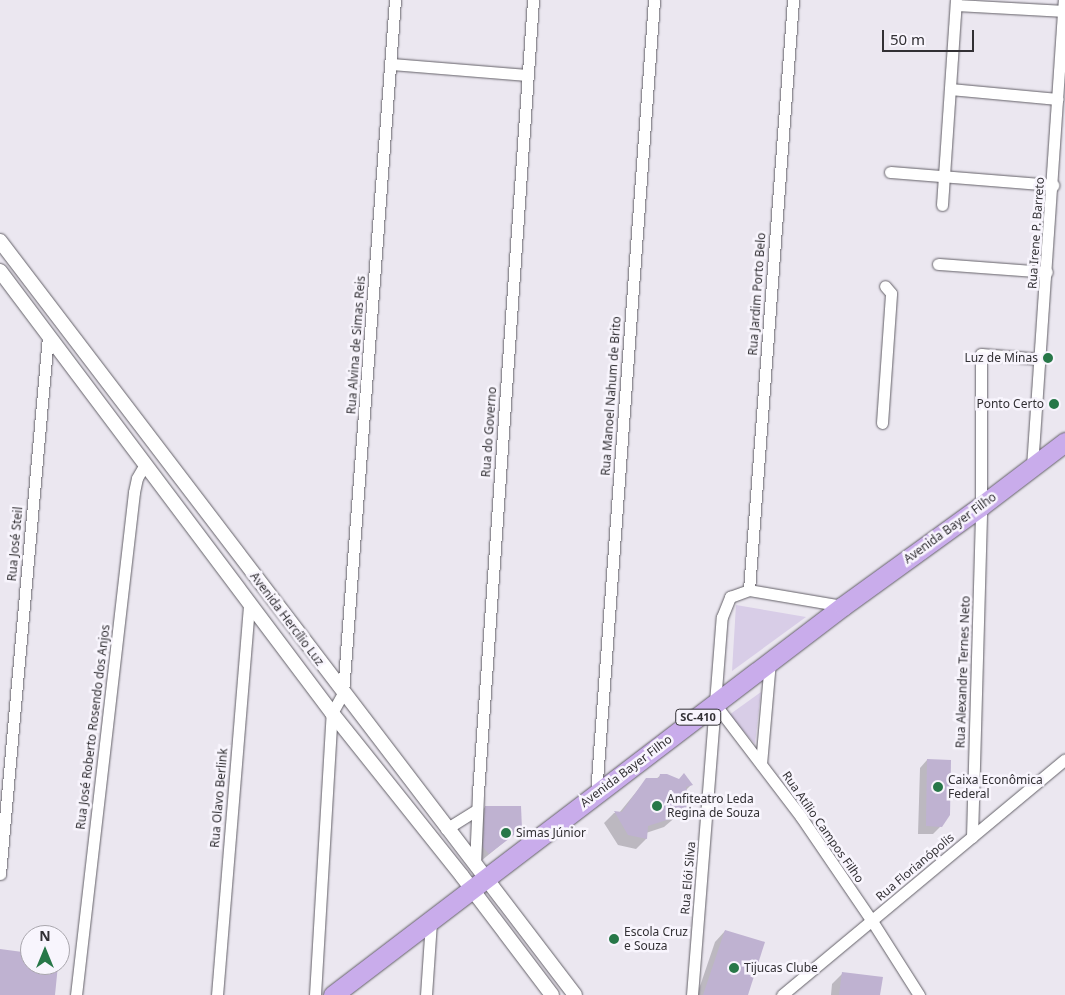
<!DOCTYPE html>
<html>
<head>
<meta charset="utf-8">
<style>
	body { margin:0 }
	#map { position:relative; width:1065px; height:995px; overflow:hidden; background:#ebe7f0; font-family:"Noto Sans",sans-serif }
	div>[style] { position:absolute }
	.green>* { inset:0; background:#d8cde7 }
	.shadow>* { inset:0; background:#0003 }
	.building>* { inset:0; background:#bfb2d1 }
	.roads { filter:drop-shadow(0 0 1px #636067) drop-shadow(0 0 1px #636067) }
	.minor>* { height:11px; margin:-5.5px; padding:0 5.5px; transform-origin:5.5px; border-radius:5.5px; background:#fff }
	.tertiary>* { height:14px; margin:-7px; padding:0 7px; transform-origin:7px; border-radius:7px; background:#fff }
	.primary>* { height:19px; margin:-9.5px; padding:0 9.5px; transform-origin:9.5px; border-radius:9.5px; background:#c9aceb }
	.dots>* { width:14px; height:14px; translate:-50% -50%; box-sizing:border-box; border:2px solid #f8f5fd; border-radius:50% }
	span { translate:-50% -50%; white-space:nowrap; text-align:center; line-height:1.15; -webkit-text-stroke:5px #f8f5fd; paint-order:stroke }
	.shield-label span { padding:1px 4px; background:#f8f5fd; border:1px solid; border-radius:4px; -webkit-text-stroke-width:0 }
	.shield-label { font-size:11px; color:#323034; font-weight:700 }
	.street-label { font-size:12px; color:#323034 }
	.poi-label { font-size:12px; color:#323034 }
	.right { translate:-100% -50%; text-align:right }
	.left { translate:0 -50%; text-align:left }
	.north { position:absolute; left:20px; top:925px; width:50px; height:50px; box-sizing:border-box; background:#f8f5fd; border:1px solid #a9a6ad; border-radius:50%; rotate:0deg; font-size:14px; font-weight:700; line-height:20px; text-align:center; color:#323034 }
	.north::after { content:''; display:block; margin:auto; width:18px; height:22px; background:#277748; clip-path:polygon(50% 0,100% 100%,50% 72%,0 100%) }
	.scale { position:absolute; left:882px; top:30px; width:92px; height:22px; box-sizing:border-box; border:2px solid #323034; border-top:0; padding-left:6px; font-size:15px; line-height:18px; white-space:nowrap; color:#323034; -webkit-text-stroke:4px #f8f5fd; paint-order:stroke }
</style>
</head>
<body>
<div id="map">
	<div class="green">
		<div style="clip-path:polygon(736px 605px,806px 617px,732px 671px)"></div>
		<div style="clip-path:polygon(761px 692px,755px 744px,729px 715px)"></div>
	</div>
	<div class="shadow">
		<div style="clip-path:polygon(927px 760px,941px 826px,933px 834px,918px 834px,920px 768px)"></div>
		<div style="clip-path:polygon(661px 775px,691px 785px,686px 790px,685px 809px,664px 827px,646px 833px,646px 839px,636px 849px,618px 845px,604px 823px,614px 813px,619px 813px,646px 780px,656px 779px)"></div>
		<div style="clip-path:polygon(485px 807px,521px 828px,481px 861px,476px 855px,478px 815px)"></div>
		<div style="clip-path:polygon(725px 931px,747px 995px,697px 995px,715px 942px)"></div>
		<div style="clip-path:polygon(843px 973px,879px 995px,831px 995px,832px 984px)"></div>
	</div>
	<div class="building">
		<div style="clip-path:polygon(927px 759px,951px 760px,950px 815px,942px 827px,926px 826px)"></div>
		<div style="clip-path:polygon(684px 773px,693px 785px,686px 787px,688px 795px,686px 809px,676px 809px,676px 817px,648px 826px,647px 839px,628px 835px,614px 811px,622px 812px,646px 778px,659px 778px,660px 774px,667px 774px,679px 779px)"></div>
		<div style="clip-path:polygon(485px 806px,521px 806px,522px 829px,489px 854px,483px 847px)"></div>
		<div style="clip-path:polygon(725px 930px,765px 942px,748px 995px,703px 995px)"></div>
		<div style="clip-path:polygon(0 949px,30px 953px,30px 965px,58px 965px,55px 995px,0 995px)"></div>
		<div style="clip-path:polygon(842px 972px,883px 977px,880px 995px,839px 995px)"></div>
	</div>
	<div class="roads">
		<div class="minor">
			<div style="left:956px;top:5px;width:109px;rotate:3.2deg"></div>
			<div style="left:391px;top:64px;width:137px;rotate:4.6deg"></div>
			<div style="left:950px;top:89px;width:108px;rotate:5.3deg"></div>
			<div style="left:890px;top:172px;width:164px;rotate:4.6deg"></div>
			<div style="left:942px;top:205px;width:205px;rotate:-86.1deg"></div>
			<div style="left:938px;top:264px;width:109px;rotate:4.2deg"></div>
			<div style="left:882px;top:423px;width:130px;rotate:-86deg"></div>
			<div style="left:891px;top:293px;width:9px;rotate:-131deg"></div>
			<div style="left:1032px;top:467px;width:468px;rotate:-86.1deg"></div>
			<div style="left:749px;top:590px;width:592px;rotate:-85.73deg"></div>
			<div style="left:715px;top:704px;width:142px;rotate:52.7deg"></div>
			<div style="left:801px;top:817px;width:126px;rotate:55.7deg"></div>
			<div style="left:872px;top:921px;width:88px;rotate:57.6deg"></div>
			<div style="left:761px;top:764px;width:102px;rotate:-85deg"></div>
			<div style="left:596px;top:794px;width:796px;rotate:-85.82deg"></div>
			<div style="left:446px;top:829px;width:36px;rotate:-32deg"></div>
			<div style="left:972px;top:837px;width:331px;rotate:-88.4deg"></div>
			<div style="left:981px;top:506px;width:152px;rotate:-90deg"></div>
			<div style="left:981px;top:354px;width:60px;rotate:4.8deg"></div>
			<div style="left:475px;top:866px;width:73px;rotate:-87.6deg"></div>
			<div style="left:478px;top:793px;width:795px;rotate:-86.03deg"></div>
			<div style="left:0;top:874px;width:540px;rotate:-84.9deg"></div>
			<div style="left:76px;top:995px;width:506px;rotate:-83.42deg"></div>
			<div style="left:134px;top:492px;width:14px;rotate:-78deg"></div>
			<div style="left:137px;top:478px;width:16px;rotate:-60deg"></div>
			<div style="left:217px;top:995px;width:394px;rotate:-85.3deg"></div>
			<div style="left:315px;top:995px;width:283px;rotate:-86.6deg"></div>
			<div style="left:332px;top:713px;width:23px;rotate:-61deg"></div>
			<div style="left:343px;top:693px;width:695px;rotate:-85.71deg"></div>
			<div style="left:426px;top:995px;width:73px;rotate:-86.1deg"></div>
			<div style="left:692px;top:995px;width:379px;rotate:-85.5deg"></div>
			<div style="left:722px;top:617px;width:22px;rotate:-68deg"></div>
			<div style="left:730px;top:597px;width:20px;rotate:-20deg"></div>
			<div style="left:749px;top:590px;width:95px;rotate:9.7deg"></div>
			<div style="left:782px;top:995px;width:368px;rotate:-39.8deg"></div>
		</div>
		<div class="tertiary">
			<div style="left:0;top:241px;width:948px;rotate:52.67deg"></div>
			<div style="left:0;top:271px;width:553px;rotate:53.09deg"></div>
			<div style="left:332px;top:713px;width:208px;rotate:51.4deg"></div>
			<div style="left:462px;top:876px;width:149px;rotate:52.9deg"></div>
		</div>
		<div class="primary">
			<div style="left:333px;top:995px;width:641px;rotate:-37.33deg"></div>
			<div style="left:843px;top:606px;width:170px;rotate:-35.9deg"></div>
			<div style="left:981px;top:506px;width:106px;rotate:-37.3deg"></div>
		</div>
	</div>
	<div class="dots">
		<div style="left:1048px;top:358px;background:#277748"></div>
		<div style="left:1054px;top:404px;background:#277748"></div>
		<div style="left:938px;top:787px;background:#277748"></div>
		<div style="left:657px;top:806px;background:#277748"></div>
		<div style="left:506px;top:833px;background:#277748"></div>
		<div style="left:614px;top:939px;background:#277748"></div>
		<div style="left:734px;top:968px;background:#277748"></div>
	</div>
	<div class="shield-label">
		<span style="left:698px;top:717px">SC-410</span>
	</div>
	<div class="street-label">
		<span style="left:1036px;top:233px;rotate:-86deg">Rua Irene P. Barreto</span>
		<span style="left:757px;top:294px;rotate:-86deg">Rua Jardim Porto Belo</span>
		<span style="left:356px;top:345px;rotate:-86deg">Rua Alvina de Simas Reis</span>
		<span style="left:611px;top:396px;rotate:-86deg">Rua Manoel Nahum de Brito</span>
		<span style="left:489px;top:432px;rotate:-86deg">Rua do Governo</span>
		<span style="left:950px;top:528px;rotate:-36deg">Avenida Bayer Filho</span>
		<span style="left:15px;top:544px;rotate:-85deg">Rua José Steil</span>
		<span style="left:287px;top:619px;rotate:53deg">Avenida Hercílio Luz</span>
		<span style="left:963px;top:672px;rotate:-88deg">Rua Alexandre Ternes Neto</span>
		<span style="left:93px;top:727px;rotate:-83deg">Rua José Roberto Rosendo dos Anjos</span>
		<span style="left:626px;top:771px;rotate:-37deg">Avenida Bayer Filho</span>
		<span style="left:219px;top:798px;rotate:-85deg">Rua Olavo Berlink</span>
		<span style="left:823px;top:827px;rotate:55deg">Rua Atílio Campos Filho</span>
		<span style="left:915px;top:867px;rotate:-40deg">Rua Florianópolis</span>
		<span style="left:688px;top:878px;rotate:-85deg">Rua Elói Silva</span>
	</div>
	<div class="poi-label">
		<span class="right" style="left:1038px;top:358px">Luz de Minas</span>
		<span class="right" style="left:1044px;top:404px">Ponto Certo</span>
		<span class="left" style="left:948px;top:787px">Caixa Econômica<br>Federal</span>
		<span class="left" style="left:667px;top:806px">Anfiteatro Leda<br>Regina de Souza</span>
		<span class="left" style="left:516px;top:833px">Simas Júnior</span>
		<span class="left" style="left:624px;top:939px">Escola Cruz<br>e Souza</span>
		<span class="left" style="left:744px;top:968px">Tijucas Clube</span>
	</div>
	<div class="north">N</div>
	<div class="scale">50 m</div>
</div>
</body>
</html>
